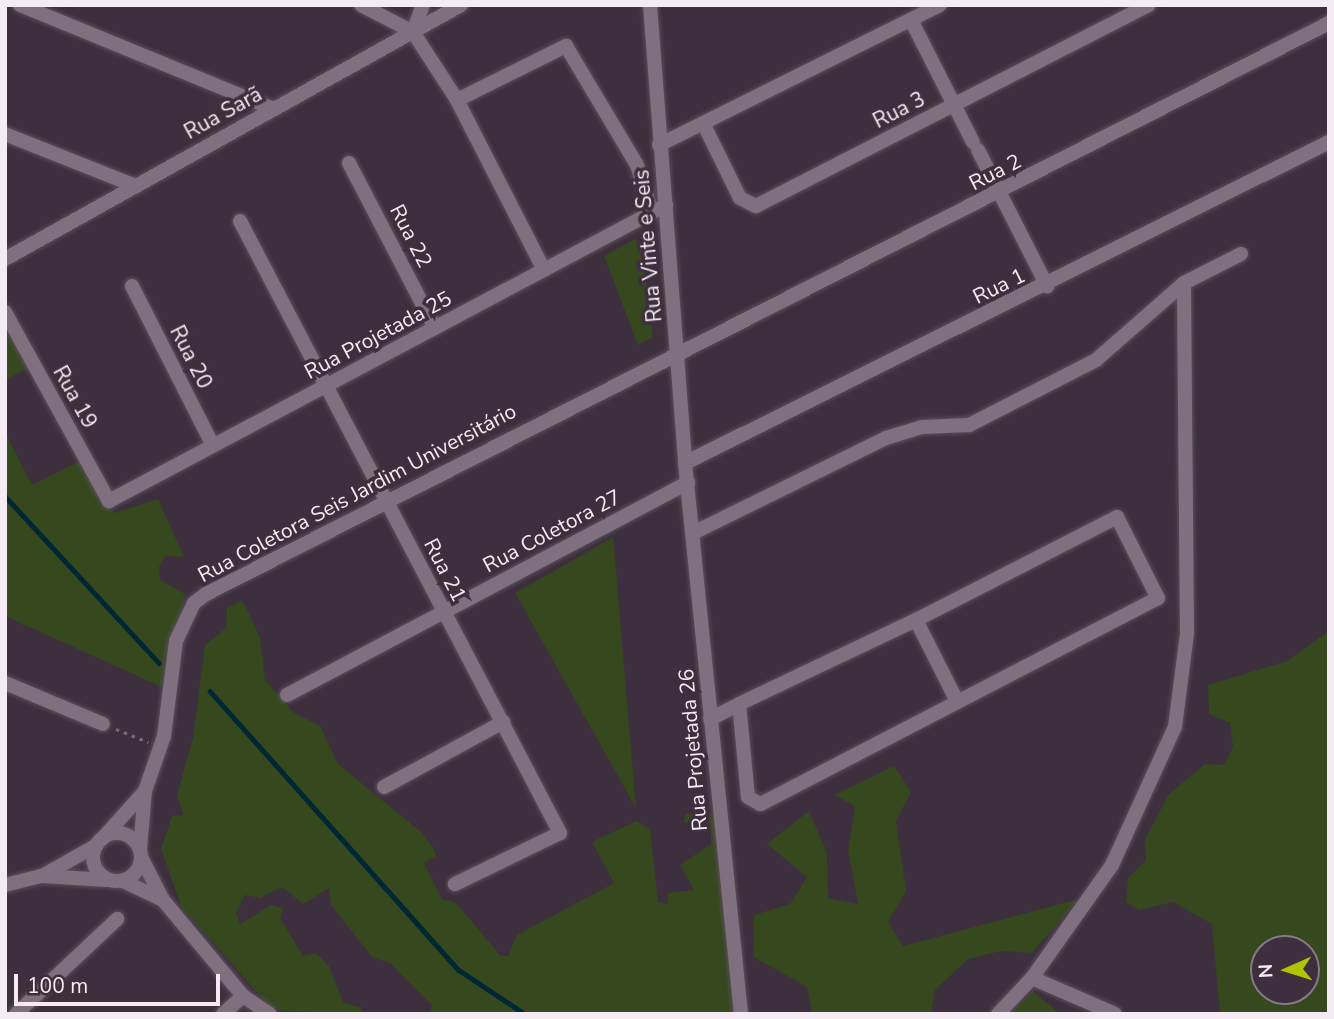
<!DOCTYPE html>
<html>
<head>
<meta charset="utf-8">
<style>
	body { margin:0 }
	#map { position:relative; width:1334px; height:1019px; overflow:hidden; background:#3d2f3d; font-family:"Nunito Sans",sans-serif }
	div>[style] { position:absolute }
	.green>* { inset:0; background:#35481e }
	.stream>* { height:4.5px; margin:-2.25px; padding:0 2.25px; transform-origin:2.25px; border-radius:2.25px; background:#002834 }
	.path>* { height:2.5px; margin-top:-1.25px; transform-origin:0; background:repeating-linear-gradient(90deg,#786b78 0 3.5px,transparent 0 8.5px) }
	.roads { filter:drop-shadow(0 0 2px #5a4e5a) drop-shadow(0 0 2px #5a4e5a) }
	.minor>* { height:14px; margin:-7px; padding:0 7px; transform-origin:7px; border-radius:7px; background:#7f6f7f }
	.minor>.ring { margin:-7px; padding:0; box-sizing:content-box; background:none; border:14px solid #7f6f7f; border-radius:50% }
	span { translate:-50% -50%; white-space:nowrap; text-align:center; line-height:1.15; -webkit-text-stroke:7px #3d2f3d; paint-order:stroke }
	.street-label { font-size:21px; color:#f4ebf4 }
	.frame { position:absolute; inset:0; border:7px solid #f4ebf4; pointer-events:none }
	.north { position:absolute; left:1250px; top:935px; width:70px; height:70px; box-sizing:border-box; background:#3d2f3d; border:2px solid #867a86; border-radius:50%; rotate:267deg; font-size:19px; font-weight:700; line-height:28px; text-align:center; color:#f4ebf4 }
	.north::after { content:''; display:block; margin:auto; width:24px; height:32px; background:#b0c502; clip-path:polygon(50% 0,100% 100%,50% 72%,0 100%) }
	.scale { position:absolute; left:14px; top:974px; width:206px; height:32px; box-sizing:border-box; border:4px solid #f4ebf4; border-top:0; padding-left:9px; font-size:21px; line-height:24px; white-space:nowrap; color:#f4ebf4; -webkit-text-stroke:5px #3d2f3d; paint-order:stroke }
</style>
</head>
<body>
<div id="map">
	<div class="green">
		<div style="clip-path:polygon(635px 239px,642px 246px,653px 337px,638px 345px,604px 256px)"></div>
		<div style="clip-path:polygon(5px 322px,28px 368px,5px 380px)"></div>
		<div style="clip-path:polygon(5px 432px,32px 485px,80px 461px,114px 513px,158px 499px,184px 557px,165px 556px,159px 567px,160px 580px,185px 594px,164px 688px,5px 616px)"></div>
		<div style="clip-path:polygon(613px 537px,636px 808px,515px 593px)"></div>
		<div style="clip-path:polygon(242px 600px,260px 637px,265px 680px,293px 712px,320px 726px,338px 764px,421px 832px,434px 849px,436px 856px,424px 863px,442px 899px,455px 902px,501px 956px,508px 956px,517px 935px,614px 883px,592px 842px,636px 821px,650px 829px,658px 902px,668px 904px,668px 893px,694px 890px,680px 865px,711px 844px,711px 831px,683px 822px,686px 814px,718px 813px,739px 1014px,430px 1014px,432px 1005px,389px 962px,373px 958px,331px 905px,329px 888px,303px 904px,282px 887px,260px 898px,245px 895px,236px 913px,240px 924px,271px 905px,283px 908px,280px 918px,303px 956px,316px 953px,329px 966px,343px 1002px,362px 1008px,359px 1014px,273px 1010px,182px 908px,161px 849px,172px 816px,183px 815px,177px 795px,193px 738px,205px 645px,226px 628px,227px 608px)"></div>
		<div style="clip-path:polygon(evenodd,1329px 631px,1329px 1014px,1220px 1014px,1212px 924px,1173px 902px,1139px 910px,1126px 902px,1128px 878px,1146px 860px,1145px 839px,1169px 794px,1205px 764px,1224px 765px,1233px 747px,1230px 723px,1209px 714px,1208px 685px,1287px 661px,1329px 631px,1306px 949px,1306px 991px,1264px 991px,1264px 949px,1306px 949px)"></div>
		<div style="clip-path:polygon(894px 766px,911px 792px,896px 821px,906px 891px,888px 922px,903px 946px,1079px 899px,1032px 953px,1001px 951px,968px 959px,935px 990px,931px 1014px,812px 1014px,807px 987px,754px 957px,754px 915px,790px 904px,807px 877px,767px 844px,809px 811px,827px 853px,828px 898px,858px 904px,848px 850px,855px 806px,834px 795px)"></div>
		<div style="clip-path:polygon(1033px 991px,1060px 1014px,1009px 1014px)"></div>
	</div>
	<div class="stream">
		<div style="left:5px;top:496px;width:227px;rotate:47.3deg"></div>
		<div style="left:210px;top:691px;width:374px;rotate:48.3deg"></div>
		<div style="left:459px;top:970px;width:79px;rotate:33.7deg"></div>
	</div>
	<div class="path">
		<div style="left:116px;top:729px;width:35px;rotate:22deg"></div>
	</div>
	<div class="roads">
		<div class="minor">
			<div style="left:20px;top:5px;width:274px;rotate:22.3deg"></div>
			<div style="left:361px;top:5px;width:59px;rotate:27.4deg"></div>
			<div style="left:650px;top:5px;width:459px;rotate:85.6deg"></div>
			<div style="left:685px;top:463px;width:554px;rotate:84.2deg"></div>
			<div style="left:911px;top:20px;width:137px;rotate:63.1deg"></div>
			<div style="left:413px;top:32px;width:81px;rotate:57.1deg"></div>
			<div style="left:457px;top:100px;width:191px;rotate:62.9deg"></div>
			<div style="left:413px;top:32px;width:29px;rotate:-70deg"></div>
			<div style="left:457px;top:100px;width:122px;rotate:-26.4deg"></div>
			<div style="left:566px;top:46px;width:139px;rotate:59.2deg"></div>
			<div style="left:637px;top:165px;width:50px;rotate:72.6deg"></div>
			<div style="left:705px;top:127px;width:79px;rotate:63.8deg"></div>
			<div style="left:740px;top:198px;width:18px;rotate:27deg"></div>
			<div style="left:756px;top:206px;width:441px;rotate:-27.1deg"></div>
			<div style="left:5px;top:134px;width:141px;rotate:21.7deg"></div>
			<div style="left:659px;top:145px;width:314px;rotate:-26.5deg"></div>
			<div style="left:978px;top:150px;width:153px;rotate:63.1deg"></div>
			<div style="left:349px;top:163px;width:186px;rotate:62.5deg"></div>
			<div style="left:240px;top:221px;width:691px;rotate:62.4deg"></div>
			<div style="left:560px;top:833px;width:117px;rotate:154.1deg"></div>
			<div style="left:5px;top:259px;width:522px;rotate:-29.12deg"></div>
			<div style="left:132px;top:286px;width:179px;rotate:63.1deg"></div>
			<div style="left:5px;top:312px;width:216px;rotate:61.2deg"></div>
			<div style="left:109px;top:501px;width:631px;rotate:-27.99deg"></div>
			<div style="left:685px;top:463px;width:720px;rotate:-26.49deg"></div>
			<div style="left:693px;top:533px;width:215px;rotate:-26.2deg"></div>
			<div style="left:886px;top:438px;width:38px;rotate:-17deg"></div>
			<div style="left:922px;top:427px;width:47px;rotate:-2.4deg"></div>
			<div style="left:969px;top:425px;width:143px;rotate:-27.1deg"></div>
			<div style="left:1096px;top:360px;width:117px;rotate:-41.2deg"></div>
			<div style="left:1184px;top:283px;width:64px;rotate:-27deg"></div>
			<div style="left:916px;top:620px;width:91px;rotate:63.2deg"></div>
			<div style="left:5px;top:683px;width:106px;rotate:22.7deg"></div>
			<div style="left:287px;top:695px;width:454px;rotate:-27.9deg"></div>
			<div style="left:710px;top:719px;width:33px;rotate:-27deg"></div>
			<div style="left:739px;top:704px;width:196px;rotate:-25.4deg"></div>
			<div style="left:916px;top:620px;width:226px;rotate:-27.1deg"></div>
			<div style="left:1117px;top:517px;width:91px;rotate:63.2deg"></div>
			<div style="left:1158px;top:598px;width:448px;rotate:152.6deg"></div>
			<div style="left:760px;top:804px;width:14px;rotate:-150deg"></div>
			<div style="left:748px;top:797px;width:93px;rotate:-95.5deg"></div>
			<div style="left:384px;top:787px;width:136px;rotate:-28.6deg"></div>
			<div class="ring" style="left:93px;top:833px;width:34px;height:34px"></div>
			<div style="left:102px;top:839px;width:64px;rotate:-48.1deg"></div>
			<div style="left:145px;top:791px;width:58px;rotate:-70.9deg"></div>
			<div style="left:164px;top:736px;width:96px;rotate:-82.8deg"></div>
			<div style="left:176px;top:641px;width:42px;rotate:-64.7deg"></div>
			<div style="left:194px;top:603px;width:15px;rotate:-37deg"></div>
			<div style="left:206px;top:594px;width:1260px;rotate:-26.95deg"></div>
			<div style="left:140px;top:849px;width:58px;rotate:-85.1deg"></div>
			<div style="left:141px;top:857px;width:48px;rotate:62.9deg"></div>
			<div style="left:163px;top:900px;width:125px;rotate:50.2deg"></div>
			<div style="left:243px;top:996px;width:32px;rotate:34deg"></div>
			<div style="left:42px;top:876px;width:65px;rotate:3.5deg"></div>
			<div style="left:123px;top:881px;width:44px;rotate:25.4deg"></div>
			<div style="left:5px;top:885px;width:38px;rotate:-14deg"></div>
			<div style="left:42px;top:876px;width:63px;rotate:-29.4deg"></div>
			<div style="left:1032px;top:978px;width:90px;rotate:23.4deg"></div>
			<div style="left:16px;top:1014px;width:139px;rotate:-43.2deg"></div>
			<div style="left:223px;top:1014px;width:27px;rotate:-42deg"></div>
			<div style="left:998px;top:1014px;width:50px;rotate:-46.6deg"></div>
			<div style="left:1032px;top:978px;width:138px;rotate:-54.7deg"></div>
			<div style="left:1112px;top:865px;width:152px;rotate:-65.5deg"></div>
			<div style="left:1175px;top:727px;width:95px;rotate:-82.7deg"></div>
			<div style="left:1187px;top:633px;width:350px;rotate:-90.5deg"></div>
		</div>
	</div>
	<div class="street-label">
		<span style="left:899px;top:110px;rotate:-27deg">Rua 3</span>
		<span style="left:223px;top:113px;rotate:-29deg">Rua Sarã</span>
		<span style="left:995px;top:172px;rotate:-27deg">Rua 2</span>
		<span style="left:411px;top:236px;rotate:63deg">Rua 22</span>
		<span style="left:648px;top:246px;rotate:-95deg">Rua Vinte e Seis</span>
		<span style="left:999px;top:286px;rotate:-26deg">Rua 1</span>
		<span style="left:378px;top:335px;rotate:-28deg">Rua Projetada 25</span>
		<span style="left:191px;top:357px;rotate:63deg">Rua 20</span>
		<span style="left:75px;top:397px;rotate:61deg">Rua 19</span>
		<span style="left:357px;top:493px;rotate:-28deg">Rua Coletora Seis Jardim Universitário</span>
		<span style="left:552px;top:531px;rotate:-28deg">Rua Coletora 27</span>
		<span style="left:445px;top:570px;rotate:63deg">Rua 21</span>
		<span style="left:693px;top:750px;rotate:-95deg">Rua Projetada 26</span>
	</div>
	<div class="frame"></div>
	<div class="north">N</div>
	<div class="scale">100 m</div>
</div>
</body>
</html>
